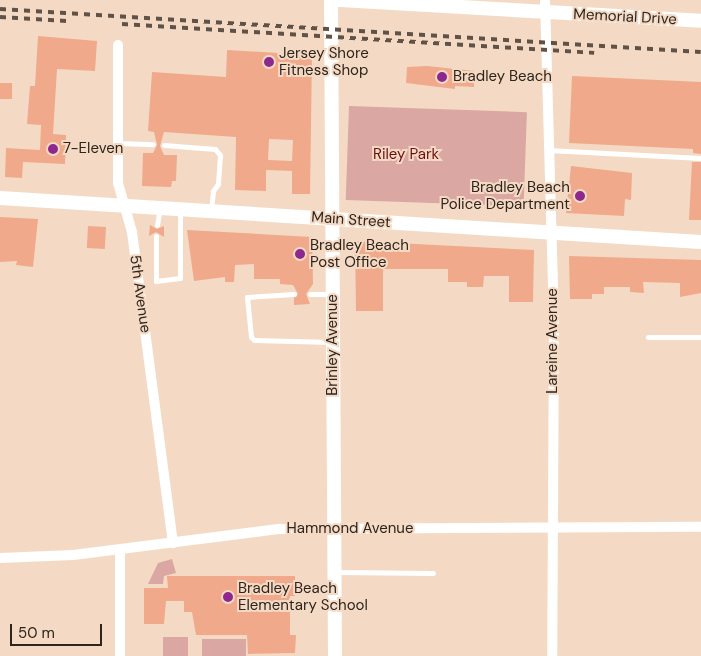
<!DOCTYPE html>
<html>
<head>
<meta charset="utf-8">
<style>
	body { margin:0 }
	#map { position:relative; width:701px; height:656px; overflow:hidden; background:#f4dac4; font-family:"DM Sans",sans-serif }
	div>[style] { position:absolute }
	.green>* { inset:0; background:#dba7a3; transform-origin:0 0 }
	.building>* { inset:0; background:#f0a98b; transform-origin:0 0 }
	.lane>* { height:5px; margin:-2.5px; padding:0 2.5px; transform-origin:2.5px; border-radius:2.5px; background:#fff }
	.street>* { height:10px; margin:-5px; padding:0 5px; transform-origin:5px; border-radius:5px; background:#fff }
	.secondary>* { height:14px; margin:-7px; padding:0 7px; transform-origin:7px; border-radius:7px; background:#fff }
	.rail>* { height:4px; margin-top:-2px; transform-origin:0; background:repeating-linear-gradient(90deg,#605247 0 6px,transparent 0 12px) }
	.dots>* { width:14px; height:14px; translate:-50% -50%; box-sizing:border-box; border:2px solid #f4dac4; border-radius:50% }
	span { translate:-50% -50%; white-space:nowrap; text-align:center; line-height:1.15; -webkit-text-stroke:4px #f4dac4; paint-order:stroke }
	.street-label { font-size:15px; color:#2e241c }
	.poi-label { font-size:15px; color:#2e241c }
	.left { translate:0 -50%; text-align:left }
	.right { translate:-100% -50%; text-align:right }
	.park-label { font-size:15px; color:#6a0e14 }
	.scale { position:absolute; left:10px; top:624px; width:92px; height:22px; box-sizing:border-box; border:2px solid #2e241c; border-top:0; padding-left:6px; font-size:15px; line-height:18px; white-space:nowrap; color:#2e241c; -webkit-text-stroke:4px #f4dac4; paint-order:stroke }
</style>
</head>
<body>
<div id="map">
	<div class="green">
		<div style="left:349px;top:106px;width:178px;height:94px;rotate:2deg"></div>
		<div style="clip-path:polygon(172px 559px,176px 573px,164px 576px,163px 584px,148px 584px,158px 563px)"></div>
		<div style="left:163px;top:637px;width:25px;height:19px"></div>
		<div style="left:246px;top:639px;width:17px;height:44px;rotate:90deg"></div>
	</div>
	<div class="building">
		<div style="clip-path:polygon(38px 36px,97px 41px,95px 71px,57px 69px,53px 134px,66px 135px,65px 164px,23px 162px,22px 178px,5px 177px,6px 148px,40px 150px,41px 125px,27px 124px,30px 86px,35px 86px)"></div>
		<div style="clip-path:polygon(evenodd,227px 50px,312px 55px,310px 194px,292px 194px,292px 171px,266px 170px,266px 191px,235px 190px,236px 137px,164px 132px,160px 146px,164px 155px,177px 155px,176px 181px,172px 181px,171px 187px,142px 186px,143px 153px,153px 153px,157px 145px,154px 132px,148px 131px,152px 72px,226px 77px,227px 50px,269px 139px,293px 140px,292px 161px,268px 160px,269px 139px)"></div>
		<div style="clip-path:polygon(427px 66px,474px 71px,474px 87px,455px 86px,455px 89px,406px 83px,407px 67px)"></div>
		<div style="clip-path:polygon(572px 76px,701px 82px,701px 154px,693px 153px,693px 149px,569px 143px)"></div>
		<div style="left:0;top:83px;width:12px;height:16px"></div>
		<div style="clip-path:polygon(692px 162px,701px 162px,701px 220px,689px 220px)"></div>
		<div style="clip-path:polygon(571px 166px,632px 173px,631px 200px,625px 199px,624px 216px,566px 213px)"></div>
		<div style="clip-path:polygon(0 217px,38px 219px,33px 267px,16px 265px,17px 261px,0 262px)"></div>
		<div style="clip-path:polygon(150px 225px,157px 229px,164px 226px,164px 237px,156px 232px,149px 236px)"></div>
		<div style="left:88px;top:226px;width:18px;height:22px;rotate:3deg"></div>
		<div style="clip-path:polygon(187px 230px,312px 237px,313px 284px,306px 294px,310px 304px,294px 305px,294px 298px,298px 294px,293px 285px,280px 284px,280px 279px,254px 279px,254px 264px,235px 265px,234px 282px,225px 282px,225px 277px,194px 281px)"></div>
		<div style="clip-path:polygon(355px 241px,534px 250px,533px 302px,509px 302px,509px 276px,484px 276px,483px 287px,467px 287px,467px 282px,448px 282px,448px 269px,383px 269px,383px 311px,356px 311px)"></div>
		<div style="clip-path:polygon(569px 256px,701px 260px,701px 293px,680px 297px,680px 283px,643px 282px,644px 293px,630px 292px,630px 287px,604px 287px,604px 294px,592px 294px,592px 299px,570px 299px)"></div>
		<div style="clip-path:polygon(167px 576px,295px 576px,295px 596px,290px 596px,290px 635px,296px 635px,295px 653px,248px 654px,247px 635px,196px 635px,192px 612px,184px 612px,184px 601px,166px 601px,164px 624px,144px 624px,144px 588px,168px 588px)"></div>
	</div>
	<div class="lane">
		<div style="left:118px;top:143px;width:35px;rotate:2deg"></div>
		<div style="left:164px;top:145px;width:51px;rotate:4.5deg"></div>
		<div style="left:215px;top:149px;width:8px;rotate:50deg"></div>
		<div style="left:220px;top:155px;width:29px;rotate:94deg"></div>
		<div style="left:218px;top:184px;width:9px;rotate:126deg"></div>
		<div style="left:213px;top:191px;width:20px;rotate:96deg"></div>
		<div style="left:548px;top:150px;width:153px;rotate:3deg"></div>
		<div style="left:157px;top:225px;width:17px;rotate:-80deg"></div>
		<div style="left:156px;top:236px;width:45px;rotate:90deg"></div>
		<div style="left:156px;top:281px;width:24px;rotate:-7deg"></div>
		<div style="left:180px;top:278px;width:68px;rotate:-90deg"></div>
		<div style="left:294px;top:294px;width:47px;rotate:176.3deg"></div>
		<div style="left:247px;top:297px;width:40px;rotate:84.3deg"></div>
		<div style="left:251px;top:337px;width:4px;rotate:45deg"></div>
		<div style="left:254px;top:340px;width:78px;rotate:1.5deg"></div>
		<div style="left:310px;top:294px;width:22px"></div>
		<div style="left:648px;top:337px;width:53px"></div>
		<div style="left:336px;top:572px;width:97px;rotate:0.6deg"></div>
	</div>
	<div class="street">
		<div style="left:545px;top:0;width:319px;rotate:88.4deg"></div>
		<div style="left:554px;top:319px;width:337px;rotate:90.3deg"></div>
		<div style="left:118px;top:45px;width:138px;rotate:90deg"></div>
		<div style="left:118px;top:183px;width:51px;rotate:74.1deg"></div>
		<div style="left:132px;top:232px;width:314px;rotate:82.5deg"></div>
		<div style="left:120px;top:550px;width:106px;rotate:90deg"></div>
		<div style="left:0;top:558px;width:73px;rotate:-2.4deg"></div>
		<div style="left:73px;top:555px;width:209px;rotate:-7.2deg"></div>
		<div style="left:280px;top:529px;width:421px;rotate:-0.3deg"></div>
	</div>
	<div class="secondary">
		<div style="left:331px;top:0;width:656px;rotate:89.65deg"></div>
		<div style="left:340px;top:0;width:362px;rotate:3.3deg"></div>
		<div style="left:0;top:198px;width:702px;rotate:3.59deg"></div>
	</div>
	<div class="rail">
		<div style="left:0;top:9px;width:702px;rotate:3.51deg"></div>
		<div style="left:0;top:17px;width:67px;rotate:3.4deg"></div>
		<div style="left:122px;top:24px;width:473px;rotate:3.5deg"></div>
	</div>
	<div class="dots">
		<div style="left:269px;top:62px;background:#8d288e"></div>
		<div style="left:442px;top:77px;background:#8d288e"></div>
		<div style="left:53px;top:149px;background:#8d288e"></div>
		<div style="left:580px;top:196px;background:#8d288e"></div>
		<div style="left:300px;top:254px;background:#8d288e"></div>
		<div style="left:228px;top:597px;background:#8d288e"></div>
	</div>
	<div class="street-label">
		<span style="left:625px;top:17px;rotate:3deg">Memorial Drive</span>
		<span style="left:351px;top:220px;rotate:4deg">Main Street</span>
		<span style="left:140px;top:294px;rotate:82deg">5th Avenue</span>
		<span style="left:553px;top:341px;rotate:-90deg">Lareine Avenue</span>
		<span style="left:333px;top:345px;rotate:-90deg">Brinley Avenue</span>
		<span style="left:350px;top:529px">Hammond Avenue</span>
	</div>
	<div class="poi-label">
		<span class="left" style="left:279px;top:62px">Jersey Shore<br>Fitness Shop</span>
		<span class="left" style="left:453px;top:77px">Bradley Beach</span>
		<span class="left" style="left:63px;top:149px">7-Eleven</span>
		<span class="right" style="left:570px;top:196px">Bradley Beach<br>Police Department</span>
		<span class="left" style="left:310px;top:254px">Bradley Beach<br>Post Office</span>
		<span class="left" style="left:238px;top:597px">Bradley Beach<br>Elementary School</span>
	</div>
	<div class="park-label">
		<span style="left:406px;top:155px">Riley Park</span>
	</div>
	<div class="scale">50 m</div>
</div>
</body>
</html>
